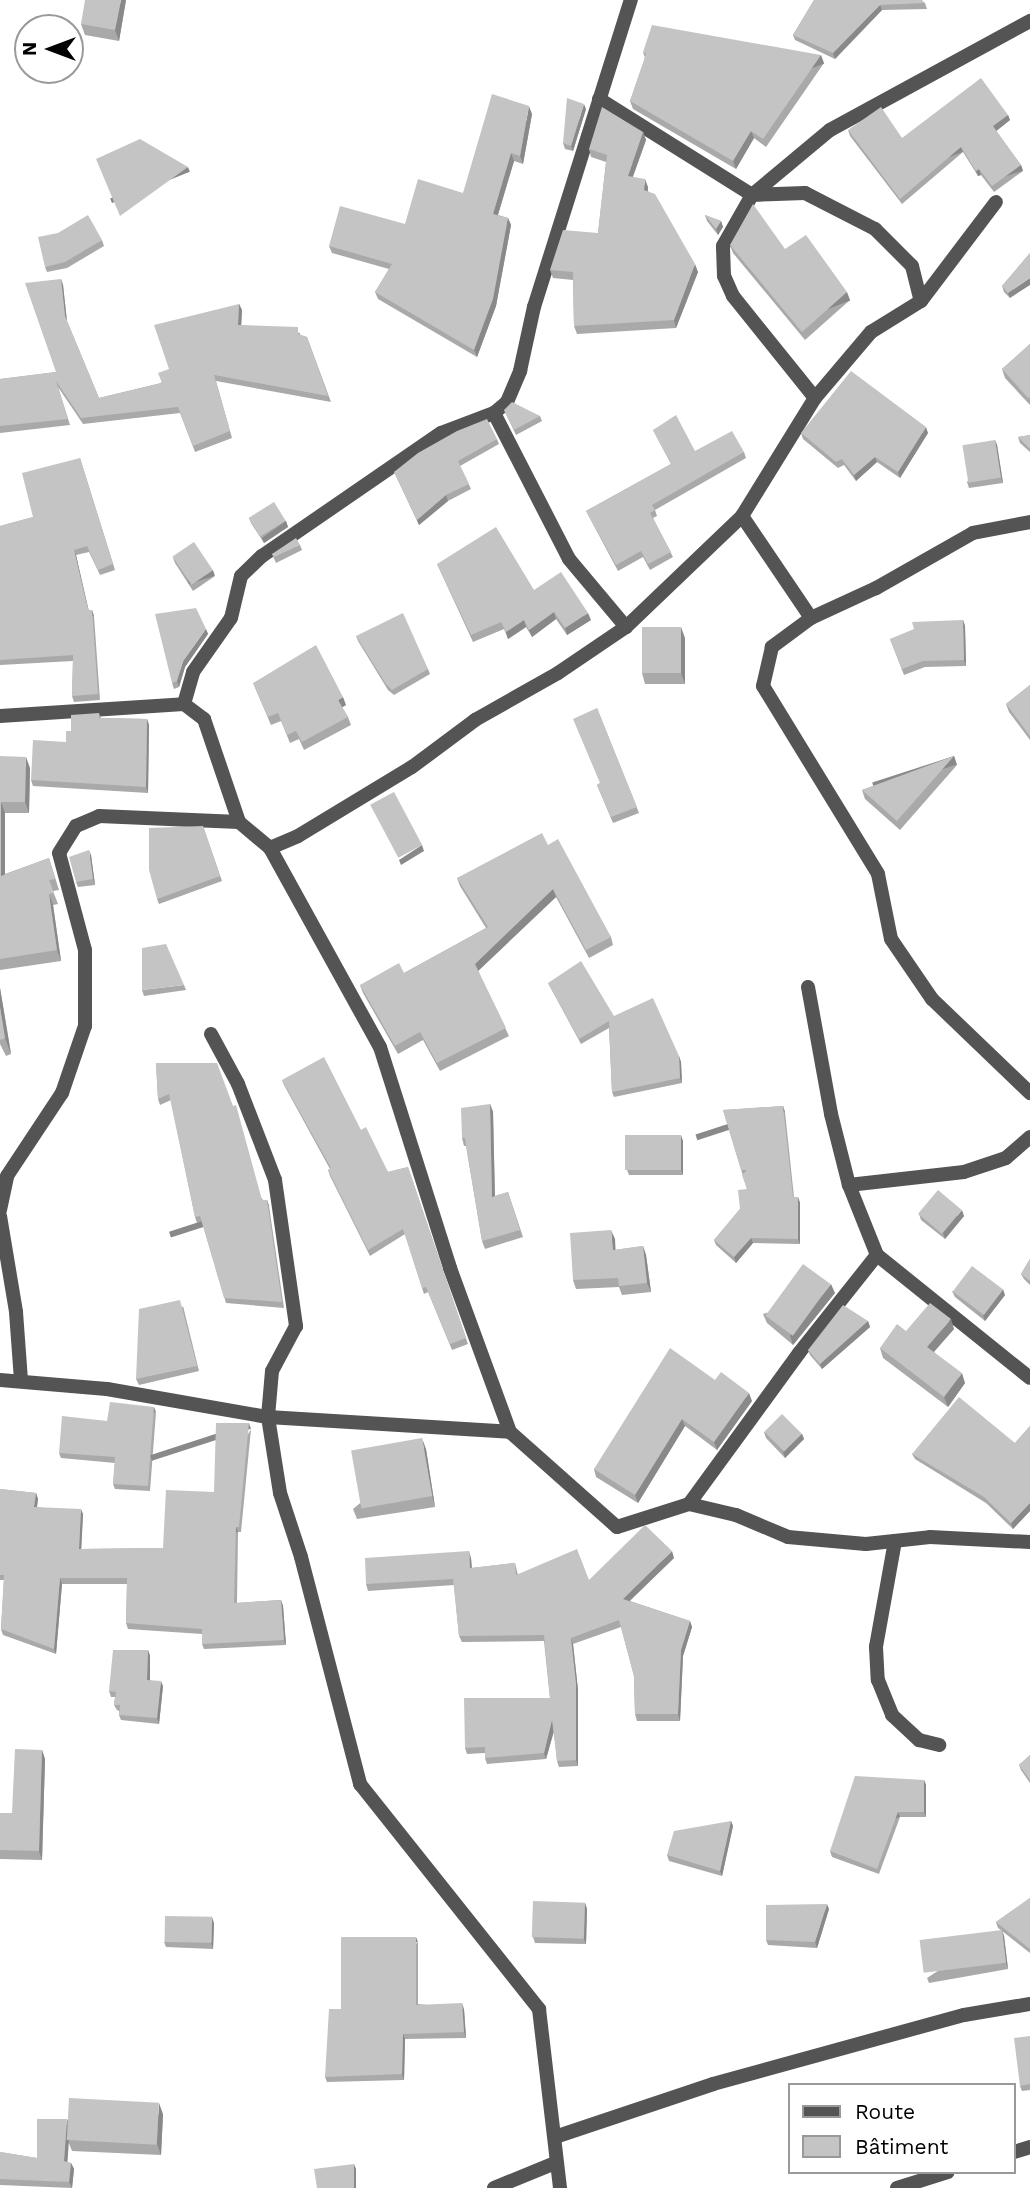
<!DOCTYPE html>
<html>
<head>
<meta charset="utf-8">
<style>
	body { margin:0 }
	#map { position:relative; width:1030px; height:2188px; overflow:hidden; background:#fff; font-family:"Work Sans",sans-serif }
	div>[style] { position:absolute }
	.street>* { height:14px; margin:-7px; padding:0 7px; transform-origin:7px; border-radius:7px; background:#545454 }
	.wall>* { inset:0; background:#a9a9a9 }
	.shaded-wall>* { inset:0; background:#898989; transform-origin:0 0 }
	.building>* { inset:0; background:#c4c4c4; transform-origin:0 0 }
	span { translate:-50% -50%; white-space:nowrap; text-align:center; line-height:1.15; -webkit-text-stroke:7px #fff; paint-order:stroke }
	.legend { position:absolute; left:788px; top:2083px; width:228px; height:91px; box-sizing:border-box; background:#fff; border:2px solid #999; margin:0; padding:9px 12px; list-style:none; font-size:21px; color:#000 }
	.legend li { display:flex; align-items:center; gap:14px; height:35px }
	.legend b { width:35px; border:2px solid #999 }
	.north { position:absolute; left:14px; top:14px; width:70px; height:70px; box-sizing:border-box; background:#fff; border:2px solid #999; border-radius:50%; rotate:270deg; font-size:19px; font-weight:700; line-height:28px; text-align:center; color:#000 }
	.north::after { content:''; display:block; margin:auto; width:24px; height:32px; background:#000; clip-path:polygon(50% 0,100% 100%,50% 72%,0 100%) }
</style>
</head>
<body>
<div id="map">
	<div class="street">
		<div style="left:599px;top:99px;width:181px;rotate:32.1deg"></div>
		<div style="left:752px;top:195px;width:53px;rotate:-2.2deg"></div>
		<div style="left:805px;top:193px;width:79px;rotate:27.2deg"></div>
		<div style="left:875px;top:229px;width:52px;rotate:45deg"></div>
		<div style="left:912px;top:266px;width:36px;rotate:76deg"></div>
		<div style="left:815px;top:398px;width:131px;rotate:-128.8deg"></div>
		<div style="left:733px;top:296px;width:22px;rotate:-114deg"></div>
		<div style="left:724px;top:276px;width:30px;rotate:-92deg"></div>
		<div style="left:723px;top:246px;width:59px;rotate:-60.4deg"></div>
		<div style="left:752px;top:195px;width:102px;rotate:-39.8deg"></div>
		<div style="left:830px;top:130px;width:228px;rotate:-28.6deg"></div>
		<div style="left:494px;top:413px;width:164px;rotate:62.8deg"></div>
		<div style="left:569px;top:559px;width:89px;rotate:50deg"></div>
		<div style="left:742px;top:516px;width:123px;rotate:55.9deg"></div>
		<div style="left:1030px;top:522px;width:58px;rotate:169.1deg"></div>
		<div style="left:973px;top:533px;width:112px;rotate:150.4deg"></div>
		<div style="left:876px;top:588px;width:72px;rotate:155.2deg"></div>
		<div style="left:811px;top:618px;width:49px;rotate:143.4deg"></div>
		<div style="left:772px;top:647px;width:40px;rotate:103deg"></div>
		<div style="left:763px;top:686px;width:220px;rotate:58.5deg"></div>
		<div style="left:878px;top:874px;width:66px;rotate:78.7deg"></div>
		<div style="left:891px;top:939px;width:73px;rotate:55.7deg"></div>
		<div style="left:932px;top:999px;width:136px;rotate:43.8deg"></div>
		<div style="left:184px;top:704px;width:33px;rotate:-74deg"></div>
		<div style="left:193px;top:672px;width:66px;rotate:-54.9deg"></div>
		<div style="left:231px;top:618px;width:43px;rotate:-76.6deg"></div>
		<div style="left:241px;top:576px;width:29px;rotate:-44deg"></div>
		<div style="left:262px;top:556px;width:217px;rotate:-34.5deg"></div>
		<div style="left:441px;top:433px;width:57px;rotate:-20.7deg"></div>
		<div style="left:494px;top:413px;width:17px;rotate:-40deg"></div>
		<div style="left:507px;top:402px;width:34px;rotate:-67deg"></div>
		<div style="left:520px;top:371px;width:66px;rotate:-77.7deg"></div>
		<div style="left:534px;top:307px;width:322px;rotate:-72.5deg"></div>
		<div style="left:0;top:716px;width:184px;rotate:-3.7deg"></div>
		<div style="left:184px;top:704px;width:25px;rotate:37deg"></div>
		<div style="left:204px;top:719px;width:109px;rotate:71.2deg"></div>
		<div style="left:239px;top:822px;width:40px;rotate:40deg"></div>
		<div style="left:270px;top:848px;width:30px;rotate:-23deg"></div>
		<div style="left:298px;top:836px;width:133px;rotate:-31.2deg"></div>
		<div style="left:412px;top:767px;width:79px;rotate:-36.7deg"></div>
		<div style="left:475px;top:720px;width:95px;rotate:-29.5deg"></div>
		<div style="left:558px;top:673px;width:82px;rotate:-34.1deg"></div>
		<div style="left:626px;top:627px;width:161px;rotate:-43.7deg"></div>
		<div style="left:742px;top:516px;width:139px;rotate:-58.3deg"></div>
		<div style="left:815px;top:398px;width:87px;rotate:-49.7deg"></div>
		<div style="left:871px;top:332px;width:59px;rotate:-31.8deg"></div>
		<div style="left:921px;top:301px;width:124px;rotate:-52.9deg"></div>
		<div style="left:270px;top:848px;width:227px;rotate:61.1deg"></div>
		<div style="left:380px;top:1047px;width:232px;rotate:72.4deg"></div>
		<div style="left:450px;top:1268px;width:175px;rotate:69.9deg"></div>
		<div style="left:808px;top:987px;width:129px;rotate:79.7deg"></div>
		<div style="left:831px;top:1114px;width:73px;rotate:75.8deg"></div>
		<div style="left:211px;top:1034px;width:57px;rotate:61.6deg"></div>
		<div style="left:238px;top:1084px;width:103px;rotate:68.9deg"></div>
		<div style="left:275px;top:1180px;width:148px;rotate:81.8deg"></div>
		<div style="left:296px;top:1326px;width:51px;rotate:118.1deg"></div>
		<div style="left:272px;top:1371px;width:46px;rotate:95deg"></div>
		<div style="left:268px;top:1417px;width:77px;rotate:81deg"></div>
		<div style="left:280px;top:1493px;width:67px;rotate:71.8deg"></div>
		<div style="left:301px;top:1557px;width:235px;rotate:75.4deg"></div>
		<div style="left:360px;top:1784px;width:288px;rotate:51.5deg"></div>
		<div style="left:539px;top:2009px;width:180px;rotate:83.3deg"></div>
		<div style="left:1030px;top:1137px;width:32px;rotate:139deg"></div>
		<div style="left:1006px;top:1158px;width:44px;rotate:161.6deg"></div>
		<div style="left:964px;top:1172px;width:116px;rotate:173.6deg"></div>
		<div style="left:849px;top:1185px;width:75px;rotate:68.2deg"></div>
		<div style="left:877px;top:1255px;width:196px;rotate:38.8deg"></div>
		<div style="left:0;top:1210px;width:35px;rotate:-78deg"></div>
		<div style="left:7px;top:1176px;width:100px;rotate:-56.5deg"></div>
		<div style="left:62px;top:1093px;width:71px;rotate:-71.1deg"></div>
		<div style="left:85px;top:1026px;width:76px;rotate:-90deg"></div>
		<div style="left:85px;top:950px;width:100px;rotate:-105deg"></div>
		<div style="left:59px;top:853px;width:32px;rotate:-58deg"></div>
		<div style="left:76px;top:826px;width:25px;rotate:-23deg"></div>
		<div style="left:99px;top:816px;width:140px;rotate:2.5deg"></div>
		<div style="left:0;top:1216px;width:97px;rotate:80.5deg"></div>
		<div style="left:16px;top:1312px;width:68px;rotate:85.8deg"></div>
		<div style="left:0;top:1380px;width:107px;rotate:4.8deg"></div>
		<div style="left:107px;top:1389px;width:163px;rotate:9.9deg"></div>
		<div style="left:268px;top:1417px;width:242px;rotate:3.5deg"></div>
		<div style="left:510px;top:1432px;width:143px;rotate:41.6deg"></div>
		<div style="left:617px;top:1527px;width:76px;rotate:-17.7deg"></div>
		<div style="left:689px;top:1504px;width:48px;rotate:13.2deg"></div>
		<div style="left:736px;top:1515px;width:56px;rotate:22.9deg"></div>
		<div style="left:788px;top:1537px;width:78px;rotate:5.1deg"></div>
		<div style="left:866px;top:1544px;width:64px;rotate:-6.2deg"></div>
		<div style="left:930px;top:1537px;width:100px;rotate:2.9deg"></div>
		<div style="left:689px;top:1504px;width:187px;rotate:-53.9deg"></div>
		<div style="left:799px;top:1353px;width:125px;rotate:-51.5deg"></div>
		<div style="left:895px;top:1541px;width:108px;rotate:100.2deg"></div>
		<div style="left:876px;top:1647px;width:33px;rotate:87deg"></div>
		<div style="left:878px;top:1680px;width:38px;rotate:68deg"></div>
		<div style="left:892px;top:1715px;width:37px;rotate:43deg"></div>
		<div style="left:919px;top:1740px;width:21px;rotate:14deg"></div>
		<div style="left:555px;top:2137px;width:167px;rotate:-18.5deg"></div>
		<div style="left:713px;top:2084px;width:260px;rotate:-15.4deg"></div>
		<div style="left:964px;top:2015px;width:67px;rotate:-9.5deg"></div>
		<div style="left:1014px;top:2152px;width:17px;rotate:-17deg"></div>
		<div style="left:494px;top:2188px;width:66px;rotate:-22.3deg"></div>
		<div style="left:897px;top:2188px;width:53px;rotate:-17.4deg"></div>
	</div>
	<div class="wall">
		<div style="clip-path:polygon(126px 0,119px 41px,85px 35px,81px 24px)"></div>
		<div style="clip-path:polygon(814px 0,925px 3px,927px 9px,882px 10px,835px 59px,795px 40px,793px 35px)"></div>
		<div style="clip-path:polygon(643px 52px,824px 63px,766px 147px,754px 138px,736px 169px,633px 109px,630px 101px,645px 58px)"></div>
		<div style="clip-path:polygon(586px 109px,573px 151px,565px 149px,563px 143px)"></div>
		<div style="clip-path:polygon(532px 114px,523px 164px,514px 161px,498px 215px,508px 218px,511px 225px,496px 306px,477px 357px,378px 299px,375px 292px,389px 269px,332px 253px,329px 246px,405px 224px,463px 193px)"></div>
		<div style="clip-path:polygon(1008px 115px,1010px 120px,996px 131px,1021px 165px,1023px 171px,994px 192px,981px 175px,978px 176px,963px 152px,902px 204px,850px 136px,848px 130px,902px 138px)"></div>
		<div style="clip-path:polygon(643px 132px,646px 140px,633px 177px,648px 187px,648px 191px,698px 272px,676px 328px,577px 334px,574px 326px,573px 280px,553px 278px,550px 270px,598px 233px,606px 162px,591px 157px,589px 149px)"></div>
		<div style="clip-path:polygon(705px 215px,721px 221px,723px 227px,718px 235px,707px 221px)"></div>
		<div style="clip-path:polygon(102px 240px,104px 246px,67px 268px,47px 272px,45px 267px)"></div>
		<div style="clip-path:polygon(730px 245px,785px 249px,850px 300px,805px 340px,733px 253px)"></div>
		<div style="clip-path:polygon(1030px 253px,1010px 298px,1004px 292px,1002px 286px)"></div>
		<div style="clip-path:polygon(61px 279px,63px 285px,67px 321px,99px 398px,161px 383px,169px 369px,239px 304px,242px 310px,241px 325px,300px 333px,300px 335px,307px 337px,331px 402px,216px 381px,232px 438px,195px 452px,180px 413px,83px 424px,58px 387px,70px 425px,0 433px,0 379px,56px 372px)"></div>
		<div style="clip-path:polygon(1030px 344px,1030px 405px,1005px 378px,1002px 369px)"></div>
		<div style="clip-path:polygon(504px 410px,540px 416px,542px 421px,516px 435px)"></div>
		<div style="clip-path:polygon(653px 430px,695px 451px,744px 452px,746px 458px,655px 510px,657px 516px,653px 518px,673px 557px,650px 570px,643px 557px,618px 571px,586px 511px,671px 464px)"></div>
		<div style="clip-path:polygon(801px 433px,928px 433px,900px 478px,877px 462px,856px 481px,844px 465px,838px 468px,803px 439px)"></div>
		<div style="clip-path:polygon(1030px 435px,1030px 452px,1020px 443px,1018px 437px)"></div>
		<div style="clip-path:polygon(497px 439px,499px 444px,460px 466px,471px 489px,448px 501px,419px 525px,394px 472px)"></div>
		<div style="clip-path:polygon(995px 440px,997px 445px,1003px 483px,969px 488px,967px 482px)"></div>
		<div style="clip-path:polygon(80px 458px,115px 570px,100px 575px,89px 552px,76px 555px,88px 610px,92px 610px,94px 616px,100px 700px,74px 702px,72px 696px,73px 661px,0 665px,0 526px,33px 517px)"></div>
		<div style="clip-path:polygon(249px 518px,286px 521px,288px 527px,264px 543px,251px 523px)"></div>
		<div style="clip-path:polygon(300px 545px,302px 550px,276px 563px,272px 554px)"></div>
		<div style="clip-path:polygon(173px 558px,215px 576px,193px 591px,175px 563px)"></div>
		<div style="clip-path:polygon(437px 564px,534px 590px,591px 620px,567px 635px,556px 619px,532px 637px,526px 627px,508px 639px,504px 629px,473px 642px)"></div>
		<div style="clip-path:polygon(963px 620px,965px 626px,966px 666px,925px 667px,904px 675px,890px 639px)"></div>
		<div style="clip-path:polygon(206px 629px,208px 634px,185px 667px,179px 687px,174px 689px,172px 683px)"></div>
		<div style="clip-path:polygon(356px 636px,428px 669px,430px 674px,394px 695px,388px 690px,358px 641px)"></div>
		<div style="clip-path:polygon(685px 638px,685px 684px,645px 684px,642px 673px)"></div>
		<div style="clip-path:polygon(253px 683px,346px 705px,342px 707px,348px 717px,351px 725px,304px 750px,299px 739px,290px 743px,281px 721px,271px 725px)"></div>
		<div style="clip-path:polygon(1030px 685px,1030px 740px,1009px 712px,1006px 704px)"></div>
		<div style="clip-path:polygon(597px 708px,639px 813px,613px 823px,597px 785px,600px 783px)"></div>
		<div style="clip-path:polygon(99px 713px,101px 718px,147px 719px,149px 725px,148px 793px,33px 786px,31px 780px,66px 742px,71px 731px)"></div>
		<div style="clip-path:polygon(0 756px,30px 768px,29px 813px,5px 813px,5px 874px,49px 858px,59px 890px,53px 891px,58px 904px,53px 905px,61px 961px,0 970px)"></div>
		<div style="clip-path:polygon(954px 756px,957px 765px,900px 830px,865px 799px,862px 790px)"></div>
		<div style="clip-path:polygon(203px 826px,222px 881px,159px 904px,157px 899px)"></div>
		<div style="clip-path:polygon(548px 845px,611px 937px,613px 945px,589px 958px,556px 897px,478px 971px,509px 1036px,440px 1071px,423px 1040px,398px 1054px,363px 993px,360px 985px,404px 973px,486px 928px,460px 886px,457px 878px)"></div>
		<div style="clip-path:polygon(91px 855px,95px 885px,78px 887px,76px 882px)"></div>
		<div style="clip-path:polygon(548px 983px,614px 1016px,679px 1056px,681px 1062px,682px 1083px,614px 1097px,612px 1092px,609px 1028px,581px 1044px)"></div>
		<div style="clip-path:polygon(184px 985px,186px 990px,144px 996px,142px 990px)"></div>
		<div style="clip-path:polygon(0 988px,11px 1054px,6px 1056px,0 1044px)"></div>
		<div style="clip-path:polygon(156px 1063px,263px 1200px,267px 1200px,269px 1206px,284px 1308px,226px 1303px,202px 1222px,197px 1223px,195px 1217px,171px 1100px,160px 1105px,158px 1099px)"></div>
		<div style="clip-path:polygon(282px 1080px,361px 1130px,388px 1172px,408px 1167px,468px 1344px,452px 1350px,428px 1292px,424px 1294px,405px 1234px,370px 1256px,330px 1176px,328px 1170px,330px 1169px,284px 1085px)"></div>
		<div style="clip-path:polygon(490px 1104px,493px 1112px,495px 1196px,508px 1192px,523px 1237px,485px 1249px,482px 1241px,466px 1146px,464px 1146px,462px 1138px)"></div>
		<div style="clip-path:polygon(783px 1106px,785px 1112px,794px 1197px,798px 1197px,800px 1203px,800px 1244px,753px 1243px,736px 1263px,716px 1245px,714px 1240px,740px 1209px,747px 1189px,723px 1110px)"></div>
		<div style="clip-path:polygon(683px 1141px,683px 1175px,629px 1175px,627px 1170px)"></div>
		<div style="clip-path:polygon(919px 1214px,964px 1216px,945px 1239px,921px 1220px)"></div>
		<div style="clip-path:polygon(615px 1239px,615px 1250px,643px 1246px,646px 1255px,651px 1292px,622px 1295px,619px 1287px,576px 1289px,573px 1280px)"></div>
		<div style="clip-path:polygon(1030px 1259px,1030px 1285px,1024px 1279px,1021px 1274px)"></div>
		<div style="clip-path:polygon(952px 1291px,1005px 1295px,985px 1321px,955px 1297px)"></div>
		<div style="clip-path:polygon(835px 1293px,793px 1345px,767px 1323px,763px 1314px)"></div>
		<div style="clip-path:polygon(183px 1306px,199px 1371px,139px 1385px,136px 1379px)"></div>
		<div style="clip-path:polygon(868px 1321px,870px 1327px,822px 1369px,810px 1355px,808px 1350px)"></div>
		<div style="clip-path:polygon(954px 1329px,934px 1352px,965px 1383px,948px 1407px,883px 1358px,880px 1348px,906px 1331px)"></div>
		<div style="clip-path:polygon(715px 1380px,752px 1401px,717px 1450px,685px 1426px,638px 1503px,596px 1477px,594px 1469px)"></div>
		<div style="clip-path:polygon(156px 1412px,150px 1491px,115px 1489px,113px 1484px,115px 1463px,61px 1458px,59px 1453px,107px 1421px)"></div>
		<div style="clip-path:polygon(1030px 1426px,1030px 1511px,1013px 1529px,986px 1503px,915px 1459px,912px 1454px,1015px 1443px)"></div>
		<div style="clip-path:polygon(251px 1429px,241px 1532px,238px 1532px,237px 1603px,281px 1600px,283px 1606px,286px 1645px,204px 1649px,202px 1644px,202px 1634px,128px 1629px,126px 1623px,127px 1584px,62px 1584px,56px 1654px,3px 1635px,1px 1629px,4px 1580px,0 1580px,0 1489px,36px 1493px,38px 1499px,37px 1507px,83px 1514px,81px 1549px,163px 1548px,214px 1492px)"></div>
		<div style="clip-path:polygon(764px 1432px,802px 1434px,804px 1439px,785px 1458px,766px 1438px)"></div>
		<div style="clip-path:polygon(426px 1449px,435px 1507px,357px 1519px,353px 1509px)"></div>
		<div style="clip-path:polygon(471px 1558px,472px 1568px,515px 1563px,518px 1575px,589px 1580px,674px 1558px,630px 1601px,690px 1621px,692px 1627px,683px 1656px,680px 1721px,637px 1721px,635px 1714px,634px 1676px,621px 1627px,573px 1644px,578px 1690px,578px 1766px,559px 1767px,557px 1761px,554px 1731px,546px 1759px,487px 1764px,485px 1758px,485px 1753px,467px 1754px,465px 1748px,550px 1698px,544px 1641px,462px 1642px,459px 1636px,454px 1585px,368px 1591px,366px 1584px)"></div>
		<div style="clip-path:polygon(148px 1650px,150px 1656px,150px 1680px,163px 1686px,159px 1724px,121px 1720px,119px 1715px,119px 1711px,117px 1710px,114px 1705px,115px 1697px,111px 1697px,109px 1691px)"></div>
		<div style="clip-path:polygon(42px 1750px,45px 1759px,42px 1860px,0 1859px,0 1813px,12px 1813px)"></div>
		<div style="clip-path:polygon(1030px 1755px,1030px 1783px,1021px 1770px,1019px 1765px)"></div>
		<div style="clip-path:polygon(924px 1780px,926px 1785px,926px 1817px,900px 1817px,879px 1874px,832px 1857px,830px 1851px)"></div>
		<div style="clip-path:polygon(731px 1821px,733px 1826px,722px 1876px,669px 1861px,667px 1855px)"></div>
		<div style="clip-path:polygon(1030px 1898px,1030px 1953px,1002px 1931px,1004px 1936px,1008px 1969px,929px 1983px,927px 1978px,1001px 1930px,998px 1928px,996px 1922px)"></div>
		<div style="clip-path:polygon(585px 1903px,587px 1909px,586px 1944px,535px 1943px,533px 1937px)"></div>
		<div style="clip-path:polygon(829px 1909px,817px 1948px,768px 1945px,766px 1940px)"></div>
		<div style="clip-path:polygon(214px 1923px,213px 1949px,166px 1947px,164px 1942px)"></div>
		<div style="clip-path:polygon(418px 1942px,418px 2004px,464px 2009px,466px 2038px,405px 2039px,404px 2080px,327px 2082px,325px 2077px,341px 2009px)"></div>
		<div style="clip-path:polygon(1030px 2036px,1030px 2090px,1022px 2091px,1020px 2086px)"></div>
		<div style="clip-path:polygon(163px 2114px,161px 2155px,72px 2151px,68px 2141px,67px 2162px,71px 2163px,74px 2169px,72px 2188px,0 2185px,0 2152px,37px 2158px,68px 2123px)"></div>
	</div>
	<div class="shaded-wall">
		<div style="clip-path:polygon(121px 0,126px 0,119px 41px,115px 30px)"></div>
		<div style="clip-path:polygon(880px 5px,882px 10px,835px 59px,833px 53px)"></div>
		<div style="left:821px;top:55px;width:9px;height:102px;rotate:69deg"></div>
		<div style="clip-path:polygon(584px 104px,586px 109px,573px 151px,571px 146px)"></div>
		<div style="clip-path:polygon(529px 106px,532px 114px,523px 164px,520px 156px)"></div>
		<div style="clip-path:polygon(1008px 115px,1010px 120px,995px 132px,993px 126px)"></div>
		<div style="clip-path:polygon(751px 131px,754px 138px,736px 169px,733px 161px)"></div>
		<div style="clip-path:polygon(643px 132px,646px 140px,630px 184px,628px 176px)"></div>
		<div style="left:961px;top:147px;width:5px;height:80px;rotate:68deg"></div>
		<div style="clip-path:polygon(511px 153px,514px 161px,496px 221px,493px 214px)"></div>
		<div style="left:1021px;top:165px;width:6px;height:36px;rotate:72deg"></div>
		<div style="left:188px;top:167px;width:5px;height:84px;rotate:68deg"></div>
		<div style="clip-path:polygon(979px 169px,981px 175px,978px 176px,976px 171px)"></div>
		<div style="clip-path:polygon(645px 179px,648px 187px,647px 198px,644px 190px)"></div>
		<div style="clip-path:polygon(508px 218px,511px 225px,496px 306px,477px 357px,474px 350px)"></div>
		<div style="clip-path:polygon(721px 221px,723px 227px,718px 235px,716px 229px)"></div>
		<div style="clip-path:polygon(695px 264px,698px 272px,676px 328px,674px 320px)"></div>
		<div style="clip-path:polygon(1030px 278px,1030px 285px,1010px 298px,1008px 293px)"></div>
		<div style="clip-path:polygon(61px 279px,63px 285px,67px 322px,65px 316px)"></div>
		<div style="left:847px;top:292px;width:9px;height:60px;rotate:69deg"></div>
		<div style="clip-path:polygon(239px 304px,242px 310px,241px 331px,238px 325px)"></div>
		<div style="clip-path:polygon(926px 427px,928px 433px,900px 478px,898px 472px)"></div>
		<div style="clip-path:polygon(995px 440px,997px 445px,1003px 483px,1001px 478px)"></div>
		<div style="clip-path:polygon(875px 457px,877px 462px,856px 481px,854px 475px)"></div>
		<div style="clip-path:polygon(446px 495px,448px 501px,419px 525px,417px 520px)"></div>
		<div style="clip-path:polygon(286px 521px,288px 527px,264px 543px,262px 538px)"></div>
		<div style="clip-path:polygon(74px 550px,76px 555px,90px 616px,88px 610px)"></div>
		<div style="left:213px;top:570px;width:6px;height:27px;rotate:72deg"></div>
		<div style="left:92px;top:610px;width:6px;height:84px;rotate:72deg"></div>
		<div style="clip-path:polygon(554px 612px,556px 619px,532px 637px,529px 630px)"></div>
		<div style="clip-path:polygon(588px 613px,591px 620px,567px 635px,565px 628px)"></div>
		<div style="clip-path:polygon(524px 620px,526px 627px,508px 639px,506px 632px)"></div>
		<div style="clip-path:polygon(963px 620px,965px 626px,966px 666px,964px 660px)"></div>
		<div style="clip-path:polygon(681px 627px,685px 638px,685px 684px,681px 673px)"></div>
		<div style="clip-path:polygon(206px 629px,208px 634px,185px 667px,179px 687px,177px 681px,183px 661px)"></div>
		<div style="clip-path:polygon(343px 697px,346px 705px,341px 708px,338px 700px)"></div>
		<div style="clip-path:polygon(147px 719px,149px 725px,148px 793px,146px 787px)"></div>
		<div style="left:954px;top:756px;width:9px;height:86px;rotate:72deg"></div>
		<div style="clip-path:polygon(26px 757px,30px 768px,29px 813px,25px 802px)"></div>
		<div style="clip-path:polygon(1px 802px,5px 813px,5px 887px,1px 876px)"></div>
		<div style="clip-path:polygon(422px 845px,424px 851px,401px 865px,399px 860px)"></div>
		<div style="clip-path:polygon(89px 850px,91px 855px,95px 885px,93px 879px)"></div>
		<div style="clip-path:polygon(553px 889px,556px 897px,477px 972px,475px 964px)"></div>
		<div style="clip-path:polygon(49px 894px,53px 905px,61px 961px,57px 950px)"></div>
		<div style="clip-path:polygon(0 988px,11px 1054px,5px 1038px,0 1007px)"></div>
		<div style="clip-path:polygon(679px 1056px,681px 1062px,682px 1083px,680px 1078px)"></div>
		<div style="clip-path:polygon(490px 1104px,493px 1112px,495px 1205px,492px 1197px)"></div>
		<div style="left:783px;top:1106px;width:6px;height:92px;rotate:72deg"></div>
		<div style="clip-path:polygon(681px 1135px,683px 1141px,683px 1175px,681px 1170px)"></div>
		<div style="clip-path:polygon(798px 1197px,800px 1203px,800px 1244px,798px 1239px)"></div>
		<div style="left:267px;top:1200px;width:6px;height:103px;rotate:72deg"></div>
		<div style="clip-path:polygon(962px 1210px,964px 1216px,945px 1239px,943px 1233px)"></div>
		<div style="clip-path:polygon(611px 1230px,615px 1239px,616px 1259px,613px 1250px)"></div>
		<div style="clip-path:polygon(751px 1238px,753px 1243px,736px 1263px,734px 1257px)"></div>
		<div style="clip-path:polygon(643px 1246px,646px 1255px,651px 1292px,647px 1283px)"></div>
		<div style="clip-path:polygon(831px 1284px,835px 1293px,793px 1345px,790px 1336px)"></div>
		<div style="clip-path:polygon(1003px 1289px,1005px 1295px,985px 1321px,983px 1315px)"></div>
		<div style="clip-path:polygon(951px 1319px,954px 1329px,930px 1356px,927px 1347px)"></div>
		<div style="clip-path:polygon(868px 1321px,870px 1327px,822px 1369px,820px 1364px)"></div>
		<div style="clip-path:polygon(962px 1373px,965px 1383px,948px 1407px,944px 1397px)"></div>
		<div style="clip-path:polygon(749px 1393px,752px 1401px,717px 1450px,714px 1442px)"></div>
		<div style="left:154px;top:1407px;width:5px;height:79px;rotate:68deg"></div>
		<div style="clip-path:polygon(682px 1419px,685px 1426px,638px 1503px,635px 1495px)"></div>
		<div style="left:249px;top:1423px;width:6px;height:104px;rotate:72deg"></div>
		<div style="clip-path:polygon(802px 1434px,804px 1439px,785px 1458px,783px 1452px)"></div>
		<div style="clip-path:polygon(422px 1438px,426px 1449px,435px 1507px,432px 1496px)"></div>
		<div style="clip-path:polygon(36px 1493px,38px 1499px,36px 1513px,34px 1507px)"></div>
		<div style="clip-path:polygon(1030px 1503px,1030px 1511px,1013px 1529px,1011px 1523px)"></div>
		<div style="clip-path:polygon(81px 1509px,83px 1514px,81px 1555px,79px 1549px)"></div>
		<div style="left:236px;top:1527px;width:5px;height:76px;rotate:68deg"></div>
		<div style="clip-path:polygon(469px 1551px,471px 1558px,472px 1574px,470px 1568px)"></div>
		<div style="clip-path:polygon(672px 1551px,674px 1558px,625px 1605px,623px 1599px)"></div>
		<div style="clip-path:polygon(60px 1578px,62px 1584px,56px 1654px,54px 1649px)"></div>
		<div style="clip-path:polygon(281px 1600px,283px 1606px,286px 1645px,284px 1640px)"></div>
		<div style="clip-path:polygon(690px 1621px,692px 1627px,683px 1656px,680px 1721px,678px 1714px,681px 1650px)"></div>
		<div style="clip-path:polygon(571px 1638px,573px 1644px,578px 1690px,578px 1766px,576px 1760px)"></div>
		<div style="clip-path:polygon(148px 1650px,150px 1656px,150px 1685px,147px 1680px)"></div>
		<div style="clip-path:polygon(161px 1681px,163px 1686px,159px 1724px,157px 1718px)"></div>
		<div style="clip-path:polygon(552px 1720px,555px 1727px,546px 1759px,544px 1753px)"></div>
		<div style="clip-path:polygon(42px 1750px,45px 1759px,42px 1860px,39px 1851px)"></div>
		<div style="clip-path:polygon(924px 1780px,926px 1785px,926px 1817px,924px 1812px)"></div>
		<div style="left:898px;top:1812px;width:5px;height:61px;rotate:68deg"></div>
		<div style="clip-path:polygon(731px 1821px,733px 1826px,722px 1876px,720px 1871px)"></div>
		<div style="clip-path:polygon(585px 1903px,587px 1909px,586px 1944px,584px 1939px)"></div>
		<div style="clip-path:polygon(827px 1904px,829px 1909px,817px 1948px,815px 1942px)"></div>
		<div style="clip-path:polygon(212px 1917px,214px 1923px,213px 1949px,211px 1943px)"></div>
		<div style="clip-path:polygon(1002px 1930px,1004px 1936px,1008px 1969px,1006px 1963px)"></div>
		<div style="left:416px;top:1937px;width:5px;height:68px;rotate:68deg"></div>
		<div style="clip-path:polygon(462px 2003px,464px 2009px,466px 2038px,464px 2032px)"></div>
		<div style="clip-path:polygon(403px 2034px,405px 2039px,404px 2080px,402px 2074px)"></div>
		<div style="clip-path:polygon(159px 2103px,163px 2114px,161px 2155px,157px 2144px)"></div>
		<div style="clip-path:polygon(67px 2119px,70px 2126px,67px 2168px,64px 2161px)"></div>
		<div style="clip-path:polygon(71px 2163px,74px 2169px,72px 2188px,69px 2182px)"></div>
		<div style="clip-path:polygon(354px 2164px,356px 2169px,356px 2188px,354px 2188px)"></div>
	</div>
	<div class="building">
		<div style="clip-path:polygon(85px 0,121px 0,115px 30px,81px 24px)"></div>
		<div style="clip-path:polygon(814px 0,922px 0,925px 3px,880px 5px,833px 53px,793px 35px)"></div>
		<div style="clip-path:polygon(652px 25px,821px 55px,763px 139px,751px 131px,733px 161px,630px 101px,646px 54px,643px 52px)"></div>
		<div style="clip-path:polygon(981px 78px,1008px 115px,993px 126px,1021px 165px,992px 186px,979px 169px,976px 171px,961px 147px,900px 199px,848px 130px,881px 107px,902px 138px)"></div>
		<div style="clip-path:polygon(492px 94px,529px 106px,520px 156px,511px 153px,493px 214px,508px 218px,493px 299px,474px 350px,375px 292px,392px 264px,329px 246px,340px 206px,405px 224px,418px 179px,463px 193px)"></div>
		<div style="clip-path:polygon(567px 98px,584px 104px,571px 146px,563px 143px)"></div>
		<div style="clip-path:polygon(602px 107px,643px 132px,628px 176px,645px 179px,644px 190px,655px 194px,695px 264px,674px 320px,574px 326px,573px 272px,550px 270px,563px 230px,598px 233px,607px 155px,589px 149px)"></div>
		<div style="clip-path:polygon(140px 139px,188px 167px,120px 216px,96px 159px)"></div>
		<div style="clip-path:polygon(753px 204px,785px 249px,806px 235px,847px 292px,802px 332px,730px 245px)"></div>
		<div style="clip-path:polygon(88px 215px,102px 240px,65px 262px,45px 267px,38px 237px,58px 233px)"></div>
		<div style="clip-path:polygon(705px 215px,721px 221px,716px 229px)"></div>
		<div style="clip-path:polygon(1030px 253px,1030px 278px,1008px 293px,1002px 286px)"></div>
		<div style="clip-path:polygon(61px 279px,65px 316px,99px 398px,162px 383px,158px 373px,169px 369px,154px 325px,239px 304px,238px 325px,298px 327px,298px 334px,307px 337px,328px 396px,214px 375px,230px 431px,193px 446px,178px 407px,81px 418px,56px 381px,68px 419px,0 426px,0 379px,56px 372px,25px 283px)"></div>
		<div style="clip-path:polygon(1030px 344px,1030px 397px,1028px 398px,1002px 369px)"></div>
		<div style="clip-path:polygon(851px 371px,926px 427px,898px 472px,875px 457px,854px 475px,842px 459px,836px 462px,801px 433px)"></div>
		<div style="clip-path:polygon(512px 402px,540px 416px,514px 430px,504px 410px)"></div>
		<div style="clip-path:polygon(676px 415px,695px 451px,732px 431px,744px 452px,652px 505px,655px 510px,650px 513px,671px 552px,648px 564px,641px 551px,616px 565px,586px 511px,671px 464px,653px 430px)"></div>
		<div style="clip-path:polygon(487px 419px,497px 439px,458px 461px,469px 484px,446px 495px,417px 520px,394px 472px,418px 453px,457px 431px)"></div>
		<div style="clip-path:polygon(1030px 435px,1030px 449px,1018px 437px)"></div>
		<div style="left:995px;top:440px;width:38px;height:33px;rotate:81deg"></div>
		<div style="clip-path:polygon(80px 458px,113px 564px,98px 570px,87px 546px,74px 550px,88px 610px,92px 610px,98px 694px,72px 696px,73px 655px,0 660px,0 526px,33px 517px,22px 473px)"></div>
		<div style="left:274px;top:502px;width:22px;height:30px;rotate:58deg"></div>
		<div style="clip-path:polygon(496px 527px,534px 590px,561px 572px,588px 613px,565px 628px,554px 612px,529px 630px,524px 620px,506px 632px,501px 622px,471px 635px,437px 564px)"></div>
		<div style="clip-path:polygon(296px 538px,300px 545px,274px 557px,272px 554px)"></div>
		<div style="left:194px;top:542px;width:34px;height:26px;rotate:56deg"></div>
		<div style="clip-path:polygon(196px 608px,206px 629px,183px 661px,177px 681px,172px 683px,155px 614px)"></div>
		<div style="clip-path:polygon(403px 613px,428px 669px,392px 690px,386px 684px,356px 636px)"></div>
		<div style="clip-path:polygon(963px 620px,964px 660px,923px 661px,902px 669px,890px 639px,914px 629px,912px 622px)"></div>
		<div style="left:642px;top:627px;width:39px;height:46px"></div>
		<div style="clip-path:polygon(316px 645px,343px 697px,338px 700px,348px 717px,302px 742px,296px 731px,287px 735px,278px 713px,268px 717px,253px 683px)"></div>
		<div style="clip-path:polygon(1030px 685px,1030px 736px,1006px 704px)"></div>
		<div style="clip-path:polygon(597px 708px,637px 807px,611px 817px,597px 785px,600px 783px,573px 719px)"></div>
		<div style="clip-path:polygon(99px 713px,99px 718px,147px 719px,146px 787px,31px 780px,33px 740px,66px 742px,66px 731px,71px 731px,71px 715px)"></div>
		<div style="clip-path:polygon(0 756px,26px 757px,25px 802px,1px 802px,1px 876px,49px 858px,55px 879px,49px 880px,54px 893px,49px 894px,57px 950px,0 959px)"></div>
		<div style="clip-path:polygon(954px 756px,897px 821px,862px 790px)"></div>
		<div style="left:394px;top:792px;width:60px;height:27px;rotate:62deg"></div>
		<div style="clip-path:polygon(203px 826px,220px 876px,157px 899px,149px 870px,149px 828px)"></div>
		<div style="clip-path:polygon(542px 833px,548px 845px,558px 839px,611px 937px,586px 950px,553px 889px,475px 964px,506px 1028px,437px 1063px,420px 1032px,395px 1046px,360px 985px,399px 963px,404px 973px,488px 927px,457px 878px)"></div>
		<div style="clip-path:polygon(89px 850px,93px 879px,76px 882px,69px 857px)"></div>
		<div style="clip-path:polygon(166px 944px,184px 985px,142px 990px,142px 948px)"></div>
		<div style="clip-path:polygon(581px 961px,614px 1016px,653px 998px,679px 1056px,680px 1078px,612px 1092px,609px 1021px,579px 1039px,548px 983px)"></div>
		<div style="clip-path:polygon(0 1007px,5px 1038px,1px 1040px,0 1039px)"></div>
		<div style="clip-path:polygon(324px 1057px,361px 1130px,366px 1127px,388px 1172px,408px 1167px,466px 1338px,450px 1344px,426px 1287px,422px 1288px,403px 1229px,368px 1250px,328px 1170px,331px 1168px,282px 1080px)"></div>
		<div style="clip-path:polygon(156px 1063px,217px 1063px,233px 1106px,236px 1105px,262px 1200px,267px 1200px,282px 1302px,224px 1298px,200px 1216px,195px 1217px,169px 1094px,158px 1099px)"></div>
		<div style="clip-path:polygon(490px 1104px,492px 1197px,508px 1192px,520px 1230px,482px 1241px,465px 1138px,462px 1138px,461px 1108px)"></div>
		<div style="clip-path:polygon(783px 1106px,793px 1197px,798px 1197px,798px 1239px,751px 1238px,734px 1257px,714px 1240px,740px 1209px,738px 1190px,747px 1189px,742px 1175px,747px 1170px,741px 1170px,723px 1110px)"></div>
		<div style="left:681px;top:1135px;width:35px;height:56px;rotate:90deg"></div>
		<div style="left:938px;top:1190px;width:31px;height:31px;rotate:40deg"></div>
		<div style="clip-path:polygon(611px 1230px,613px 1250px,643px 1246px,647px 1283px,619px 1286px,618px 1278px,573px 1280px,570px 1233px)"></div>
		<div style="clip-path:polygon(1030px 1259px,1030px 1281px,1021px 1274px)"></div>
		<div style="left:803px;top:1264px;width:34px;height:64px;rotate:36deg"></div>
		<div style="left:972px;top:1266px;width:39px;height:32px;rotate:37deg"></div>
		<div style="clip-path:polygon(180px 1300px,197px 1366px,136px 1379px,139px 1309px)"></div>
		<div style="clip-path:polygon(930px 1303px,951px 1319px,927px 1347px,962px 1373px,944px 1397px,880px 1348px,897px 1324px,906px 1331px)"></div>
		<div style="clip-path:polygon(843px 1305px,868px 1321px,820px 1364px,808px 1350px)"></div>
		<div style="clip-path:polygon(670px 1348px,715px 1380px,721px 1372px,749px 1393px,714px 1442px,682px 1419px,635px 1495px,594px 1469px)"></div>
		<div style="clip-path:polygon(959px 1397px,1015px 1443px,1030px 1426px,1030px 1503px,1011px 1523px,984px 1497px,912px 1454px)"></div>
		<div style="clip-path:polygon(110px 1402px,154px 1407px,148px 1486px,113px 1484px,115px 1457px,59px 1453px,62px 1416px,107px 1421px)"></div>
		<div style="left:782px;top:1414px;width:28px;height:25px;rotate:45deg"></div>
		<div style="clip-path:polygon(216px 1423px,249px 1423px,239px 1527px,236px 1527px,234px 1603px,281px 1600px,284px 1640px,202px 1644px,202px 1629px,126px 1623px,127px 1578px,60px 1578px,54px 1649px,1px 1629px,4px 1575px,0 1575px,0 1489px,36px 1493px,34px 1507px,81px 1509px,79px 1549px,163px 1548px,166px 1490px,214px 1492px)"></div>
		<div style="left:422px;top:1438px;width:59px;height:72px;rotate:80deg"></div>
		<div style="clip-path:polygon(645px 1525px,672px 1551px,623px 1599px,690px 1621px,681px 1650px,678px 1714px,635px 1714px,634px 1676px,619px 1620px,571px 1638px,576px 1683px,576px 1760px,557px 1761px,552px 1720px,544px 1753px,485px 1758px,485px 1747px,465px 1748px,464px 1698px,550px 1698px,544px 1635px,459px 1636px,453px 1579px,366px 1584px,365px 1558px,469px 1551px,470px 1568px,515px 1563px,516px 1575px,577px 1549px,589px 1580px)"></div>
		<div style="clip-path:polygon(113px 1650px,148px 1650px,147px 1680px,161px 1681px,157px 1718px,119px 1715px,120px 1705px,114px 1705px,116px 1692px,109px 1691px)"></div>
		<div style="clip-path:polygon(15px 1749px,42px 1750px,39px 1851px,0 1850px,0 1813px,12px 1813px)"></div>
		<div style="clip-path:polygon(1030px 1755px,1030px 1780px,1019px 1765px)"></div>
		<div style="clip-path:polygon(855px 1776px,924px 1780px,924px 1812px,898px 1812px,877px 1869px,830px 1851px)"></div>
		<div style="clip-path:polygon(731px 1821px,720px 1871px,667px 1855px,674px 1831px)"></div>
		<div style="clip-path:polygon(1030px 1898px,1030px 1949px,996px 1922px)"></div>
		<div style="left:533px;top:1901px;width:52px;height:36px;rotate:2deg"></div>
		<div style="clip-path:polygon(827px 1904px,815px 1942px,766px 1940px,766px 1905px)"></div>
		<div style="left:165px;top:1916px;width:47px;height:26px;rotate:1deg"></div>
		<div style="left:1002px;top:1930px;width:33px;height:83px;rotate:83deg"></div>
		<div style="clip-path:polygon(341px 1937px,416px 1937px,416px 2005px,462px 2003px,464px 2032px,403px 2034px,402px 2074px,325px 2077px,329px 2009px,341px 2009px)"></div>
		<div style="clip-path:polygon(1030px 2036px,1030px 2084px,1020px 2086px,1014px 2038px)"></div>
		<div style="left:69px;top:2098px;width:90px;height:42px;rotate:3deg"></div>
		<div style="clip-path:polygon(37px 2119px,67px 2119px,64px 2161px,71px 2163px,69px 2182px,0 2179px,0 2152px,37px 2158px)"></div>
		<div style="clip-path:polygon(354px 2164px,354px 2188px,317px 2188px,314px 2169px)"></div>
	</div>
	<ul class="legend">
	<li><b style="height:9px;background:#545454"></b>Route</li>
	<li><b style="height:19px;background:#c4c4c4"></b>Bâtiment</li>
	</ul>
	<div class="north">N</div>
</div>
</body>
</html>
